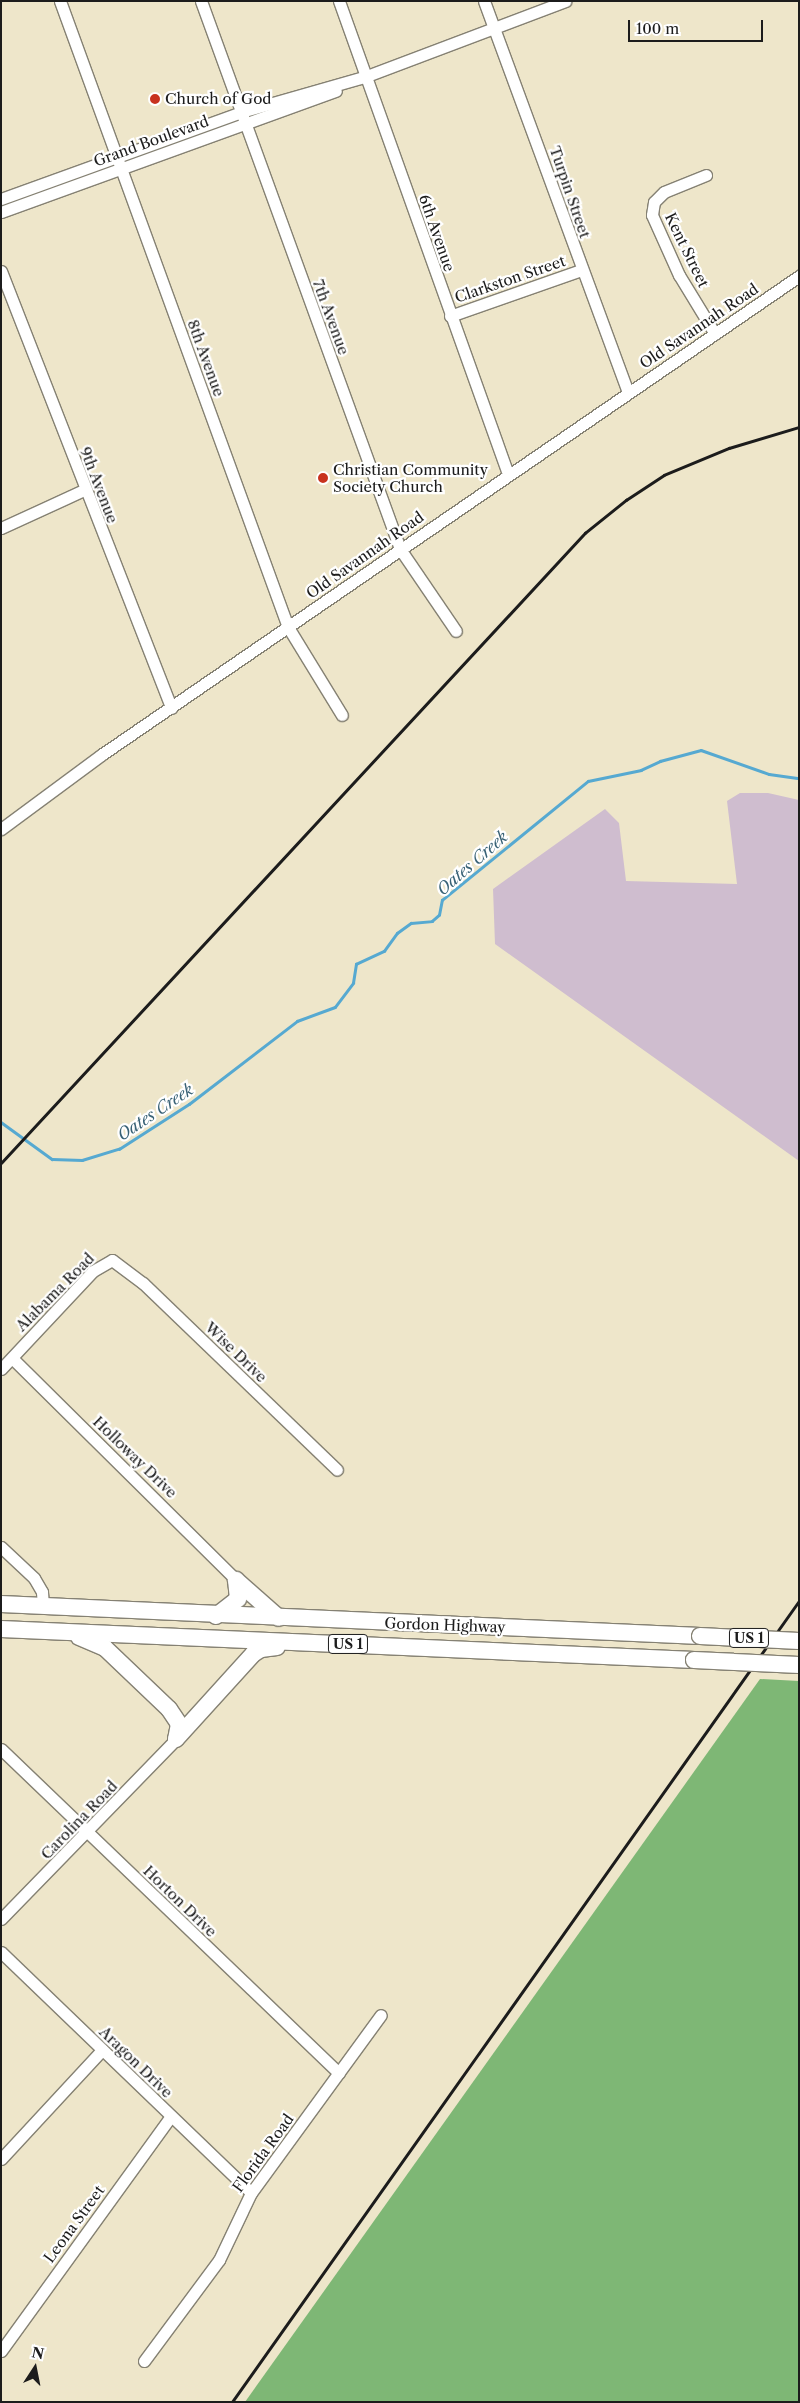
<!DOCTYPE html>
<style>
body{margin:0}
#map{position:relative;width:800px;height:2403px;overflow:hidden;background:#eee6ca;font-family:"Libre Caslon Text",serif}
div>[style]{position:absolute}
.industrial>*{inset:0;background:#cfbdcf}
.forest>*{inset:0;background:#7eb775}
.stream>*{height:2.5px;margin:-1.25px;padding:0 1.25px;transform-origin:1.25px;border-radius:1.25px;background:#56a9d1}
.roads{filter:drop-shadow(1px 0 #858173) drop-shadow(-1px 0 #858173) drop-shadow(0 1px #858173) drop-shadow(0 -1px #858173)}
.minor>*{height:11px;margin:-5.5px;padding:0 5.5px;transform-origin:5.5px;border-radius:5.5px;background:#fff}
.highway>*{height:16px;margin:-8px;padding:0 8px;transform-origin:8px;border-radius:8px;background:#fff}
.rail>*{height:2.5px;margin:-1.25px;padding:0 1.25px;transform-origin:1.25px;border-radius:1.25px;background:#1c1c1c}
.bridges{filter:drop-shadow(1px 0 #858173) drop-shadow(-1px 0 #858173) drop-shadow(0 1px #858173) drop-shadow(0 -1px #858173)}
.highway-bridge>*{height:16px;margin:-8px;padding:0 8px;transform-origin:8px;border-radius:8px;background:#fff}
.dots>*{width:14px;height:14px;translate:-50% -50%;box-sizing:border-box;border:2px solid #fff;border-radius:50%}
span{translate:-50% -50%;white-space:nowrap;text-align:center;line-height:1.15;-webkit-text-stroke:4.5px #fff;paint-order:stroke}
.shield-label span{padding:1px 4px;background:#fff;border:1px solid;border-radius:4px;-webkit-text-stroke-width:0}
.shield-label{font-size:14px;color:#1c1c1c;font-weight:700}
.poi-label{font-size:15px;color:#1c1c1c}
.left{translate:0 -50%;text-align:left}
.street-label{font-size:15px;color:#1c1c1c}
.water-label{font-size:16px;color:#396276;font-style:italic}
.frame{position:absolute;inset:0;border:2px solid #1c1c1c;pointer-events:none}
.north{position:absolute;left:10px;top:2343px;width:50px;height:50px;-webkit-text-stroke:4px #fff;paint-order:stroke;rotate:11deg;font-size:14px;font-weight:700;line-height:20px;text-align:center;color:#1c1c1c}
.north::after{content:'';display:block;margin:auto;width:18px;height:22px;background:#1c1c1c;clip-path:polygon(50% 0,100% 100%,50% 72%,0 100%)}
.scale{position:absolute;left:628px;top:20px;width:135px;height:22px;box-sizing:border-box;border:2px solid #1c1c1c;border-top:0;padding-left:6px;font-size:15px;line-height:18px;white-space:nowrap;color:#1c1c1c;-webkit-text-stroke:4px #fff;paint-order:stroke}
</style>
<div id="map">
<div class="industrial">
<div style="clip-path:polygon(740px 793px,768px 793px,799px 800px,799px 1161px,495px 944px,493px 889px,605px 809px,619px 823px,626px 881px,737px 884px,727px 801px)"></div>
</div>
<div class="forest">
<div style="clip-path:polygon(760px 1679px,799px 1681px,799px 2402px,245px 2402px)"></div>
</div>
<div class="stream">
<div style="left:1px;top:1122px;width:63px;rotate:36deg"></div>
<div style="left:52px;top:1159px;width:30px;rotate:2deg"></div>
<div style="left:82px;top:1160px;width:39px;rotate:-17deg"></div>
<div style="left:119px;top:1149px;width:83px;rotate:-32.7deg"></div>
<div style="left:189px;top:1104px;width:136px;rotate:-37.5deg"></div>
<div style="left:297px;top:1021px;width:40px;rotate:-20.2deg"></div>
<div style="left:335px;top:1007px;width:30px;rotate:-53deg"></div>
<div style="left:353px;top:983px;width:19px;rotate:-81deg"></div>
<div style="left:356px;top:964px;width:31px;rotate:-25deg"></div>
<div style="left:384px;top:951px;width:22px;rotate:-54deg"></div>
<div style="left:397px;top:933px;width:17px;rotate:-36deg"></div>
<div style="left:411px;top:923px;width:21px;rotate:-5deg"></div>
<div style="left:432px;top:921px;width:9px;rotate:-41deg"></div>
<div style="left:439px;top:915px;width:15px;rotate:-79deg"></div>
<div style="left:442px;top:900px;width:188px;rotate:-39.2deg"></div>
<div style="left:588px;top:781px;width:54px;rotate:-11.7deg"></div>
<div style="left:641px;top:770px;width:21px;rotate:-25deg"></div>
<div style="left:660px;top:761px;width:42px;rotate:-15deg"></div>
<div style="left:701px;top:750px;width:72px;rotate:19.4deg"></div>
<div style="left:769px;top:774px;width:30px;rotate:8deg"></div>
</div>
<div class="roads">
<div class="minor">
<div style="left:60px;top:1px;width:666px;rotate:69.99deg"></div>
<div style="left:288px;top:627px;width:103px;rotate:58.5deg"></div>
<div style="left:201px;top:1px;width:583px;rotate:70.04deg"></div>
<div style="left:400px;top:549px;width:99px;rotate:55.7deg"></div>
<div style="left:339px;top:1px;width:502px;rotate:70.34deg"></div>
<div style="left:484px;top:1px;width:417px;rotate:69.8deg"></div>
<div style="left:706px;top:175px;width:45px;rotate:158deg"></div>
<div style="left:664px;top:192px;width:14px;rotate:135deg"></div>
<div style="left:654px;top:202px;width:13px;rotate:99deg"></div>
<div style="left:652px;top:215px;width:66px;rotate:65.8deg"></div>
<div style="left:679px;top:275px;width:69px;rotate:58.6deg"></div>
<div style="left:1px;top:199px;width:255px;rotate:-19.9deg"></div>
<div style="left:241px;top:112px;width:131px;rotate:-15.9deg"></div>
<div style="left:367px;top:76px;width:212px;rotate:-20.7deg"></div>
<div style="left:1px;top:212px;width:356px;rotate:-19.9deg"></div>
<div style="left:1px;top:271px;width:469px;rotate:68.7deg"></div>
<div style="left:450px;top:316px;width:139px;rotate:-19.3deg"></div>
<div style="left:1px;top:528px;width:91px;rotate:-24.6deg"></div>
<div style="left:1px;top:829px;width:124px;rotate:-36.5deg"></div>
<div style="left:101px;top:755px;width:847px;rotate:-34.46deg"></div>
<div style="left:12px;top:1358px;width:315px;rotate:44.7deg"></div>
<div style="left:1px;top:1369px;width:134px;rotate:-46.8deg"></div>
<div style="left:93px;top:1271px;width:22px;rotate:-30deg"></div>
<div style="left:112px;top:1260px;width:39px;rotate:37deg"></div>
<div style="left:143px;top:1283px;width:269px;rotate:43.9deg"></div>
<div style="left:1px;top:1547px;width:45px;rotate:43.2deg"></div>
<div style="left:34px;top:1578px;width:16px;rotate:60deg"></div>
<div style="left:42px;top:1592px;width:13px;rotate:86deg"></div>
<div style="left:1px;top:1749px;width:468px;rotate:43.8deg"></div>
<div style="left:1px;top:1919px;width:251px;rotate:-45.8deg"></div>
<div style="left:1px;top:1952px;width:347px;rotate:43.9deg"></div>
<div style="left:1px;top:2159px;width:149px;rotate:-47.2deg"></div>
<div style="left:1px;top:2351px;width:290px;rotate:-54.1deg"></div>
<div style="left:144px;top:2361px;width:126px;rotate:-53.4deg"></div>
<div style="left:219px;top:2260px;width:74px;rotate:-64.5deg"></div>
<div style="left:251px;top:2193px;width:220px;rotate:-53.9deg"></div>
</div>
<div class="highway">
<div style="left:236px;top:1580px;width:57px;rotate:41.5deg"></div>
<div style="left:1px;top:1604px;width:700px;rotate:2.62deg"></div>
<div style="left:216px;top:1616px;width:28px;rotate:-38deg"></div>
<div style="left:238px;top:1599px;width:19px;rotate:-96deg"></div>
<div style="left:1px;top:1629px;width:694px;rotate:2.56deg"></div>
<div style="left:79px;top:1637px;width:28px;rotate:23deg"></div>
<div style="left:105px;top:1648px;width:88px;rotate:43.6deg"></div>
<div style="left:169px;top:1709px;width:18px;rotate:56deg"></div>
<div style="left:179px;top:1724px;width:15px;rotate:101deg"></div>
<div style="left:176px;top:1739px;width:115px;rotate:-47.8deg"></div>
<div style="left:253px;top:1654px;width:9px;rotate:-32deg"></div>
<div style="left:261px;top:1649px;width:16px;rotate:-7deg"></div>
</div>
</div>
<div class="rail">
<div style="left:1px;top:1163px;width:859px;rotate:-47.17deg"></div>
<div style="left:585px;top:533px;width:53px;rotate:-38.8deg"></div>
<div style="left:626px;top:500px;width:45px;rotate:-33.3deg"></div>
<div style="left:664px;top:475px;width:70px;rotate:-22.6deg"></div>
<div style="left:729px;top:448px;width:73px;rotate:-16.7deg"></div>
<div style="left:232px;top:2402px;width:981px;rotate:-54.71deg"></div>
</div>
<div class="bridges">
<div class="highway-bridge">
<div style="left:700px;top:1636px;width:99px;rotate:2.9deg"></div>
<div style="left:694px;top:1660px;width:105px;rotate:2.7deg"></div>
</div>
</div>
<div class="dots">
<div style="left:155px;top:99px;background:#c8321e"></div>
<div style="left:323px;top:478px;background:#c8321e"></div>
</div>
<div class="shield-label">
<span style="left:749px;top:1638px">US 1</span>
<span style="left:348px;top:1644px">US 1</span>
</div>
<div class="poi-label">
<span class="left" style="left:165px;top:99px">Church of God</span>
<span class="left" style="left:333px;top:478px">Christian Community<br>Society Church</span>
</div>
<div class="street-label">
<span style="left:151px;top:141px;rotate:-20deg">Grand Boulevard</span>
<span style="left:570px;top:192px;rotate:71deg">Turpin Street</span>
<span style="left:437px;top:233px;rotate:71deg">6th Avenue</span>
<span style="left:687px;top:250px;rotate:64deg">Kent Street</span>
<span style="left:510px;top:279px;rotate:-19deg">Clarkston Street</span>
<span style="left:331px;top:317px;rotate:70deg">7th Avenue</span>
<span style="left:699px;top:326px;rotate:-34deg">Old Savannah Road</span>
<span style="left:206px;top:358px;rotate:70deg">8th Avenue</span>
<span style="left:99px;top:485px;rotate:69deg">9th Avenue</span>
<span style="left:365px;top:555px;rotate:-35deg">Old Savannah Road</span>
<span style="left:55px;top:1292px;rotate:-45deg">Alabama Road</span>
<span style="left:236px;top:1352px;rotate:44deg">Wise Drive</span>
<span style="left:135px;top:1457px;rotate:44deg">Holloway Drive</span>
<span style="left:445px;top:1625px;rotate:2deg">Gordon Highway</span>
<span style="left:79px;top:1820px;rotate:-46deg">Carolina Road</span>
<span style="left:180px;top:1901px;rotate:44deg">Horton Drive</span>
<span style="left:136px;top:2062px;rotate:44deg">Aragon Drive</span>
<span style="left:263px;top:2153px;rotate:-54deg">Florida Road</span>
<span style="left:74px;top:2224px;rotate:-54deg">Leona Street</span>
</div>
<div class="water-label">
<span style="left:472px;top:863px;rotate:-41deg">Oates Creek</span>
<span style="left:155px;top:1112px;rotate:-34deg">Oates Creek</span>
</div>
<div class="frame"></div>
<div class="north">N</div>
<div class="scale">100 m</div>
</div>
